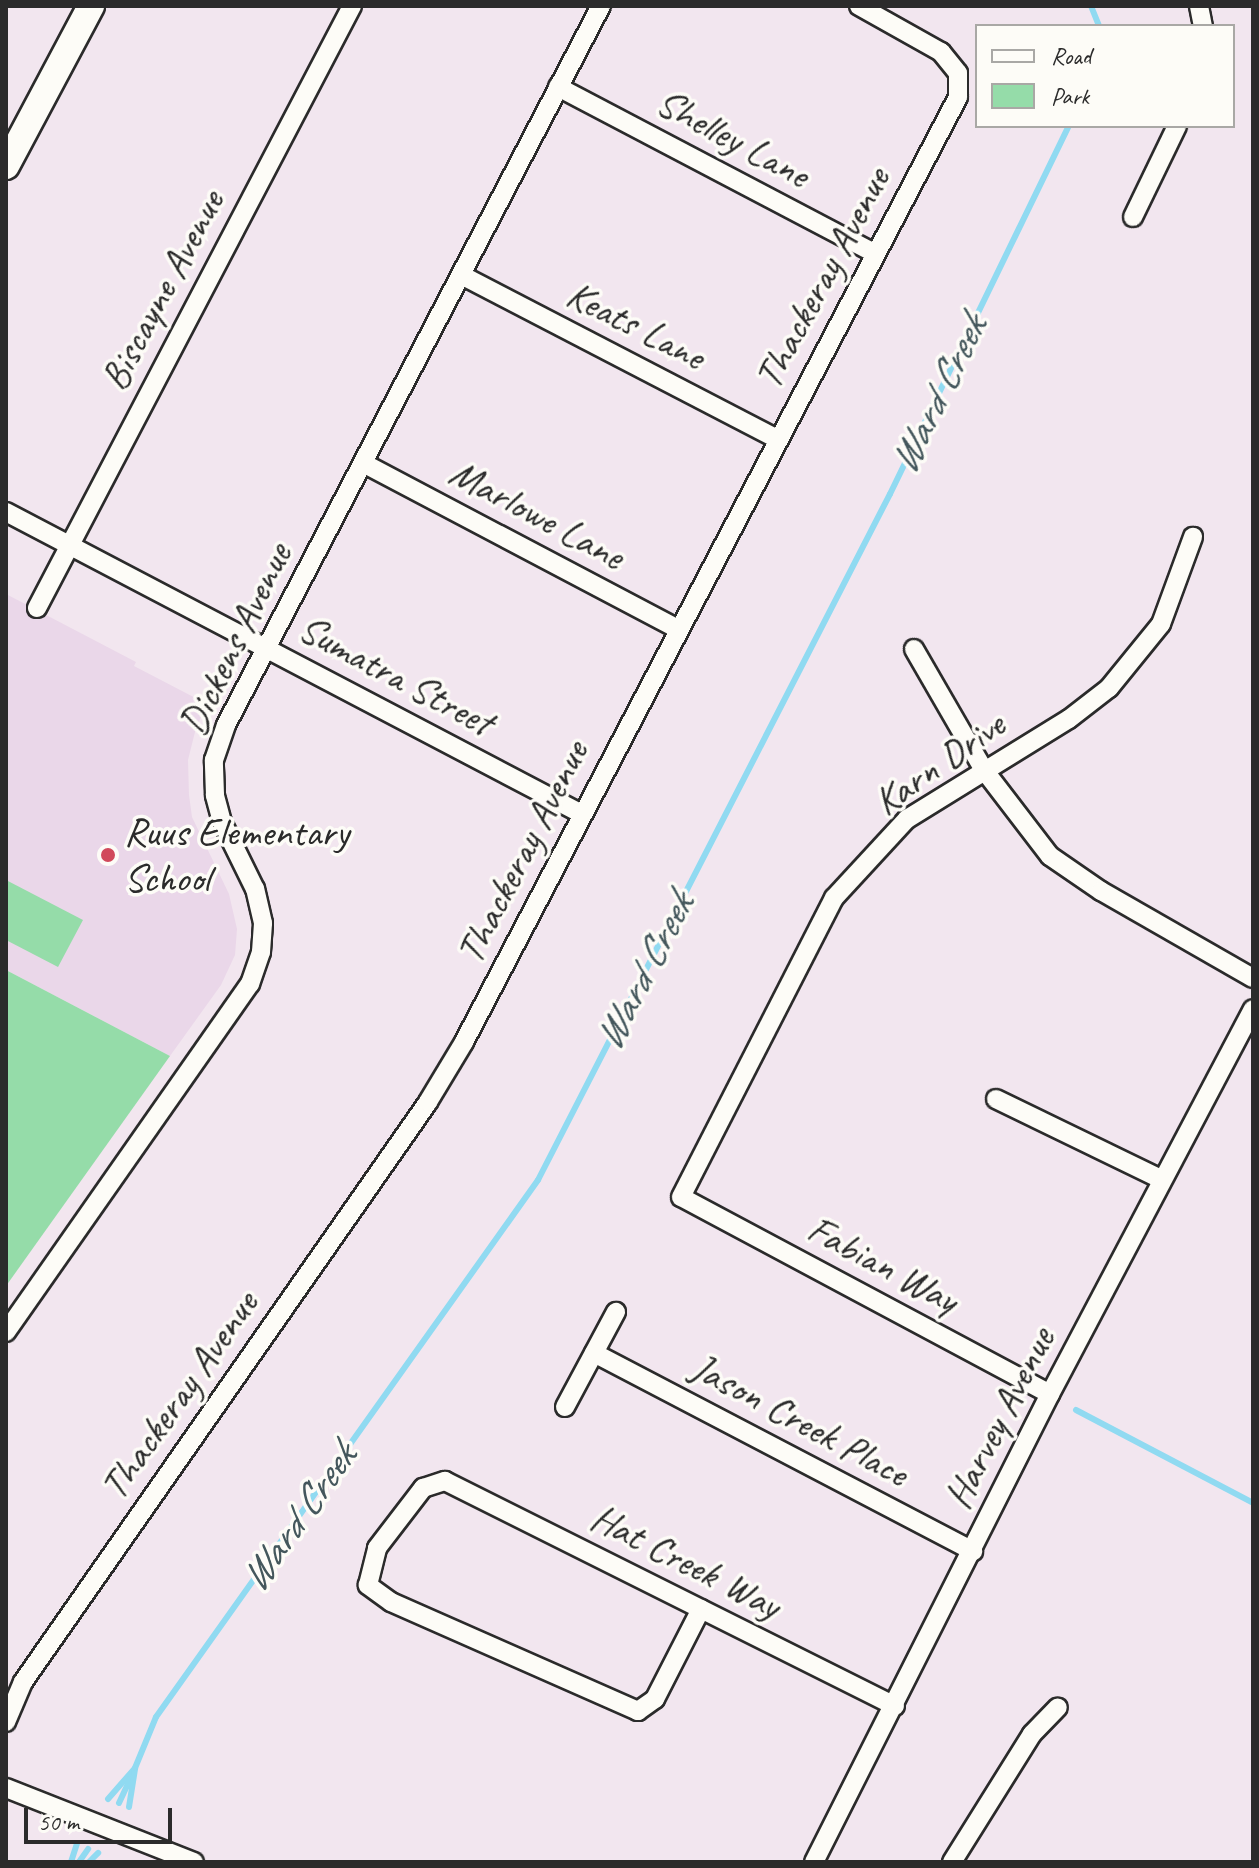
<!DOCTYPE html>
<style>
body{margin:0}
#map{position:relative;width:1259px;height:1868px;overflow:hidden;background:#f2e6ef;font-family:Caveat,sans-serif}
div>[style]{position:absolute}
.built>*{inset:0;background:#ead7e9}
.green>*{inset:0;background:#95dca9}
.stream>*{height:6px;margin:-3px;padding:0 3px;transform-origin:3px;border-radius:3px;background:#90daf1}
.roads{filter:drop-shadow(2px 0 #2b2b2b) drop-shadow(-2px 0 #2b2b2b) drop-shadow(0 2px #2b2b2b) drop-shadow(0 -2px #2b2b2b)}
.street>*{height:18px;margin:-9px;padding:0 9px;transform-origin:9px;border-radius:9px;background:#fdfcf7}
.secondary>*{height:26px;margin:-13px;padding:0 13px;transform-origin:13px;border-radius:13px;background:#fdfcf7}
.dots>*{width:22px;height:22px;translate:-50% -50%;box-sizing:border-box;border:4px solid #fdfcf7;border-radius:50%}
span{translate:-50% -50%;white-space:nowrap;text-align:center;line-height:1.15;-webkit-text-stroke:7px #fdfcf7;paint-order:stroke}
.street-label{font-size:40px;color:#2b2b2b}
.poi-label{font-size:40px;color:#2b2b2b}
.left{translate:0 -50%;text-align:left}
.water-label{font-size:42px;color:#44575c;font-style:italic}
.frame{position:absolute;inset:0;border:8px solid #2b2b2b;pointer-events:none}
.legend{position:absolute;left:975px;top:24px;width:260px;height:104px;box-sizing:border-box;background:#fdfcf7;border:2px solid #a9a8a5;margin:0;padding:10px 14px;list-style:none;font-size:24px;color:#2b2b2b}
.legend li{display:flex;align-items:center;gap:16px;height:40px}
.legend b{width:40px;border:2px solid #a9a8a5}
.scale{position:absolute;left:24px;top:1808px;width:148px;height:36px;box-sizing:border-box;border:4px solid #2b2b2b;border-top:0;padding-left:10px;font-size:24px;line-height:28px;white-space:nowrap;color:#2b2b2b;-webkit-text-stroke:6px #fdfcf7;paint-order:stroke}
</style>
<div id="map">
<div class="built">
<div style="clip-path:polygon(6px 594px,136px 662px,134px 666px,207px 704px,196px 728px,188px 760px,189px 795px,192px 817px,229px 894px,237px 929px,235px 955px,221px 985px,170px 1056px,6px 970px)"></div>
</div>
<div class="green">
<div style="clip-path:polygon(6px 880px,83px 920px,58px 967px,6px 940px)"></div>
<div style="clip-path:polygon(6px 970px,170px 1056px,6px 1286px)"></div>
</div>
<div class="stream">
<div style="left:1091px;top:6px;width:22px;rotate:68deg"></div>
<div style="left:1076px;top:1410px;width:200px;rotate:27.7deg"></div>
<div style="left:108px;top:1799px;width:41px;rotate:-48.9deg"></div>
<div style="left:119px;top:1803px;width:31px;rotate:-65deg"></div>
<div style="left:129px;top:1807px;width:39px;rotate:-81deg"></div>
<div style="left:135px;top:1768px;width:55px;rotate:-67.6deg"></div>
<div style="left:156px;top:1717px;width:659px;rotate:-54.57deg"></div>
<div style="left:538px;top:1180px;width:771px;rotate:-62.84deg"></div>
<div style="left:890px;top:494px;width:409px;rotate:-64.1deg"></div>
<div style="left:71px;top:1862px;width:19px;rotate:-72deg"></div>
<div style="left:79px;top:1862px;width:16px;rotate:-55deg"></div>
<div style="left:89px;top:1862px;width:13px;rotate:-45deg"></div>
</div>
<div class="roads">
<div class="street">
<div style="left:1199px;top:6px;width:20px;rotate:79deg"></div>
<div style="left:558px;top:87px;width:357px;rotate:27.7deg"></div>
<div style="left:1133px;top:217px;width:101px;rotate:-64.2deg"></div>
<div style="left:461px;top:275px;width:357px;rotate:27.4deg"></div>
<div style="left:363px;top:463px;width:356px;rotate:27.8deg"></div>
<div style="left:6px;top:512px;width:650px;rotate:27.67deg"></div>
<div style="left:37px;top:608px;width:679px;rotate:-62.38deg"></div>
<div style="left:914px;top:649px;width:140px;rotate:60deg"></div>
<div style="left:984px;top:770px;width:108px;rotate:52.5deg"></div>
<div style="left:1050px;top:856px;width:62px;rotate:34.5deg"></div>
<div style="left:1101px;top:891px;width:175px;rotate:29.8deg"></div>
<div style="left:996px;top:1099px;width:183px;rotate:25.9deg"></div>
<div style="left:6px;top:1332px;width:425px;rotate:-55deg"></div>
<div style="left:250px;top:984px;width:34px;rotate:-71deg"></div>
<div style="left:261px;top:952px;width:29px;rotate:-86deg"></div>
<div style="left:263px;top:923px;width:35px;rotate:-103deg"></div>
<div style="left:255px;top:889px;width:75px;rotate:-116.2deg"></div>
<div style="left:222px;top:822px;width:28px;rotate:-105deg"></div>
<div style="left:215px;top:795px;width:35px;rotate:-92deg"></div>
<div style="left:214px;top:760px;width:37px;rotate:-71deg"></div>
<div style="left:226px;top:725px;width:811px;rotate:-62.46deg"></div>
<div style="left:594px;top:1353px;width:428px;rotate:27.6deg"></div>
<div style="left:1050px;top:1394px;width:418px;rotate:-151.9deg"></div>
<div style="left:681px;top:1197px;width:336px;rotate:-62.9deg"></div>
<div style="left:834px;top:898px;width:108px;rotate:-47.3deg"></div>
<div style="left:907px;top:819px;width:190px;rotate:-31.7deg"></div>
<div style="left:1069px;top:719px;width:51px;rotate:-37.8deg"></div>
<div style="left:1109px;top:688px;width:82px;rotate:-50.9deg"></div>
<div style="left:1161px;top:624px;width:93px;rotate:-69.8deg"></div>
<div style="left:565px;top:1407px;width:108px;rotate:-61.8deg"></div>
<div style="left:701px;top:1609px;width:101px;rotate:117.1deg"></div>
<div style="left:655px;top:1699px;width:21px;rotate:145deg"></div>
<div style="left:638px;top:1711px;width:270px;rotate:-156.2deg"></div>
<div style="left:391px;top:1602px;width:29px;rotate:-144deg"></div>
<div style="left:368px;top:1585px;width:38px;rotate:-76deg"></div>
<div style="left:377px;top:1548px;width:76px;rotate:-52.5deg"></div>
<div style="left:423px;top:1488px;width:23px;rotate:-18deg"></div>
<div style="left:445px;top:1481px;width:503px;rotate:26.57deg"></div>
<div style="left:6px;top:1722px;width:43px;rotate:-67deg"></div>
<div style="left:23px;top:1682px;width:707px;rotate:-55.07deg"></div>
<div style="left:428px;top:1102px;width:70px;rotate:-59deg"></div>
<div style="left:464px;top:1042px;width:1066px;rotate:-62.4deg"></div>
<div style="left:958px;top:97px;width:24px;rotate:-90deg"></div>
<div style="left:958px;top:73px;width:27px;rotate:-129deg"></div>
<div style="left:941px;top:52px;width:94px;rotate:-150.7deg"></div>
<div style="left:6px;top:1788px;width:202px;rotate:21.5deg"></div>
<div style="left:814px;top:1862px;width:524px;rotate:-63.24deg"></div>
<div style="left:1050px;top:1394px;width:435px;rotate:-62.2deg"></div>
<div style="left:952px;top:1862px;width:151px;rotate:-58deg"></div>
<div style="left:1032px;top:1734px;width:37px;rotate:-46deg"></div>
</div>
<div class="secondary">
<div style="left:6px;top:166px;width:181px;rotate:-62deg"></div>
</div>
</div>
<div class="dots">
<div style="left:108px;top:855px;background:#d1495b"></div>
</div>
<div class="street-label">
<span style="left:733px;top:138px;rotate:28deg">Shelley Lane</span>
<span style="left:822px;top:278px;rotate:-62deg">Thackeray Avenue</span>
<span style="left:162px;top:290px;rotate:-62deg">Biscayne Avenue</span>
<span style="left:636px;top:325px;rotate:27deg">Keats Lane</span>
<span style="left:537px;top:514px;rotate:28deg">Marlowe Lane</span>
<span style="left:235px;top:639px;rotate:-64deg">Dickens Avenue</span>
<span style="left:396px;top:675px;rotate:28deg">Sumatra Street</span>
<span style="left:939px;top:763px;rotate:-35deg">Karn Drive</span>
<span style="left:522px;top:852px;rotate:-63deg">Thackeray Avenue</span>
<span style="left:883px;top:1264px;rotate:28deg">Fabian Way</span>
<span style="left:179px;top:1395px;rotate:-55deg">Thackeray Avenue</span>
<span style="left:999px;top:1418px;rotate:-63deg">Harvey Avenue</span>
<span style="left:800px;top:1420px;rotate:28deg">Jason Creek Place</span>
<span style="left:686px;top:1561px;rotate:27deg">Hat Creek Way</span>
</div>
<div class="poi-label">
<span class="left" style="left:124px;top:855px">Ruus Elementary<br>School</span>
</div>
<div class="water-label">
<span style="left:938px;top:395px;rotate:-64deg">Ward Creek</span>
<span style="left:644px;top:972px;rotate:-63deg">Ward Creek</span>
<span style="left:298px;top:1518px;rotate:-55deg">Ward Creek</span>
</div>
<div class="frame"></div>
<ul class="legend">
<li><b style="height:10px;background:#fdfcf7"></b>Road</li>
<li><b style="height:22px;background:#95dca9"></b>Park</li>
</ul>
<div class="scale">50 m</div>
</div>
